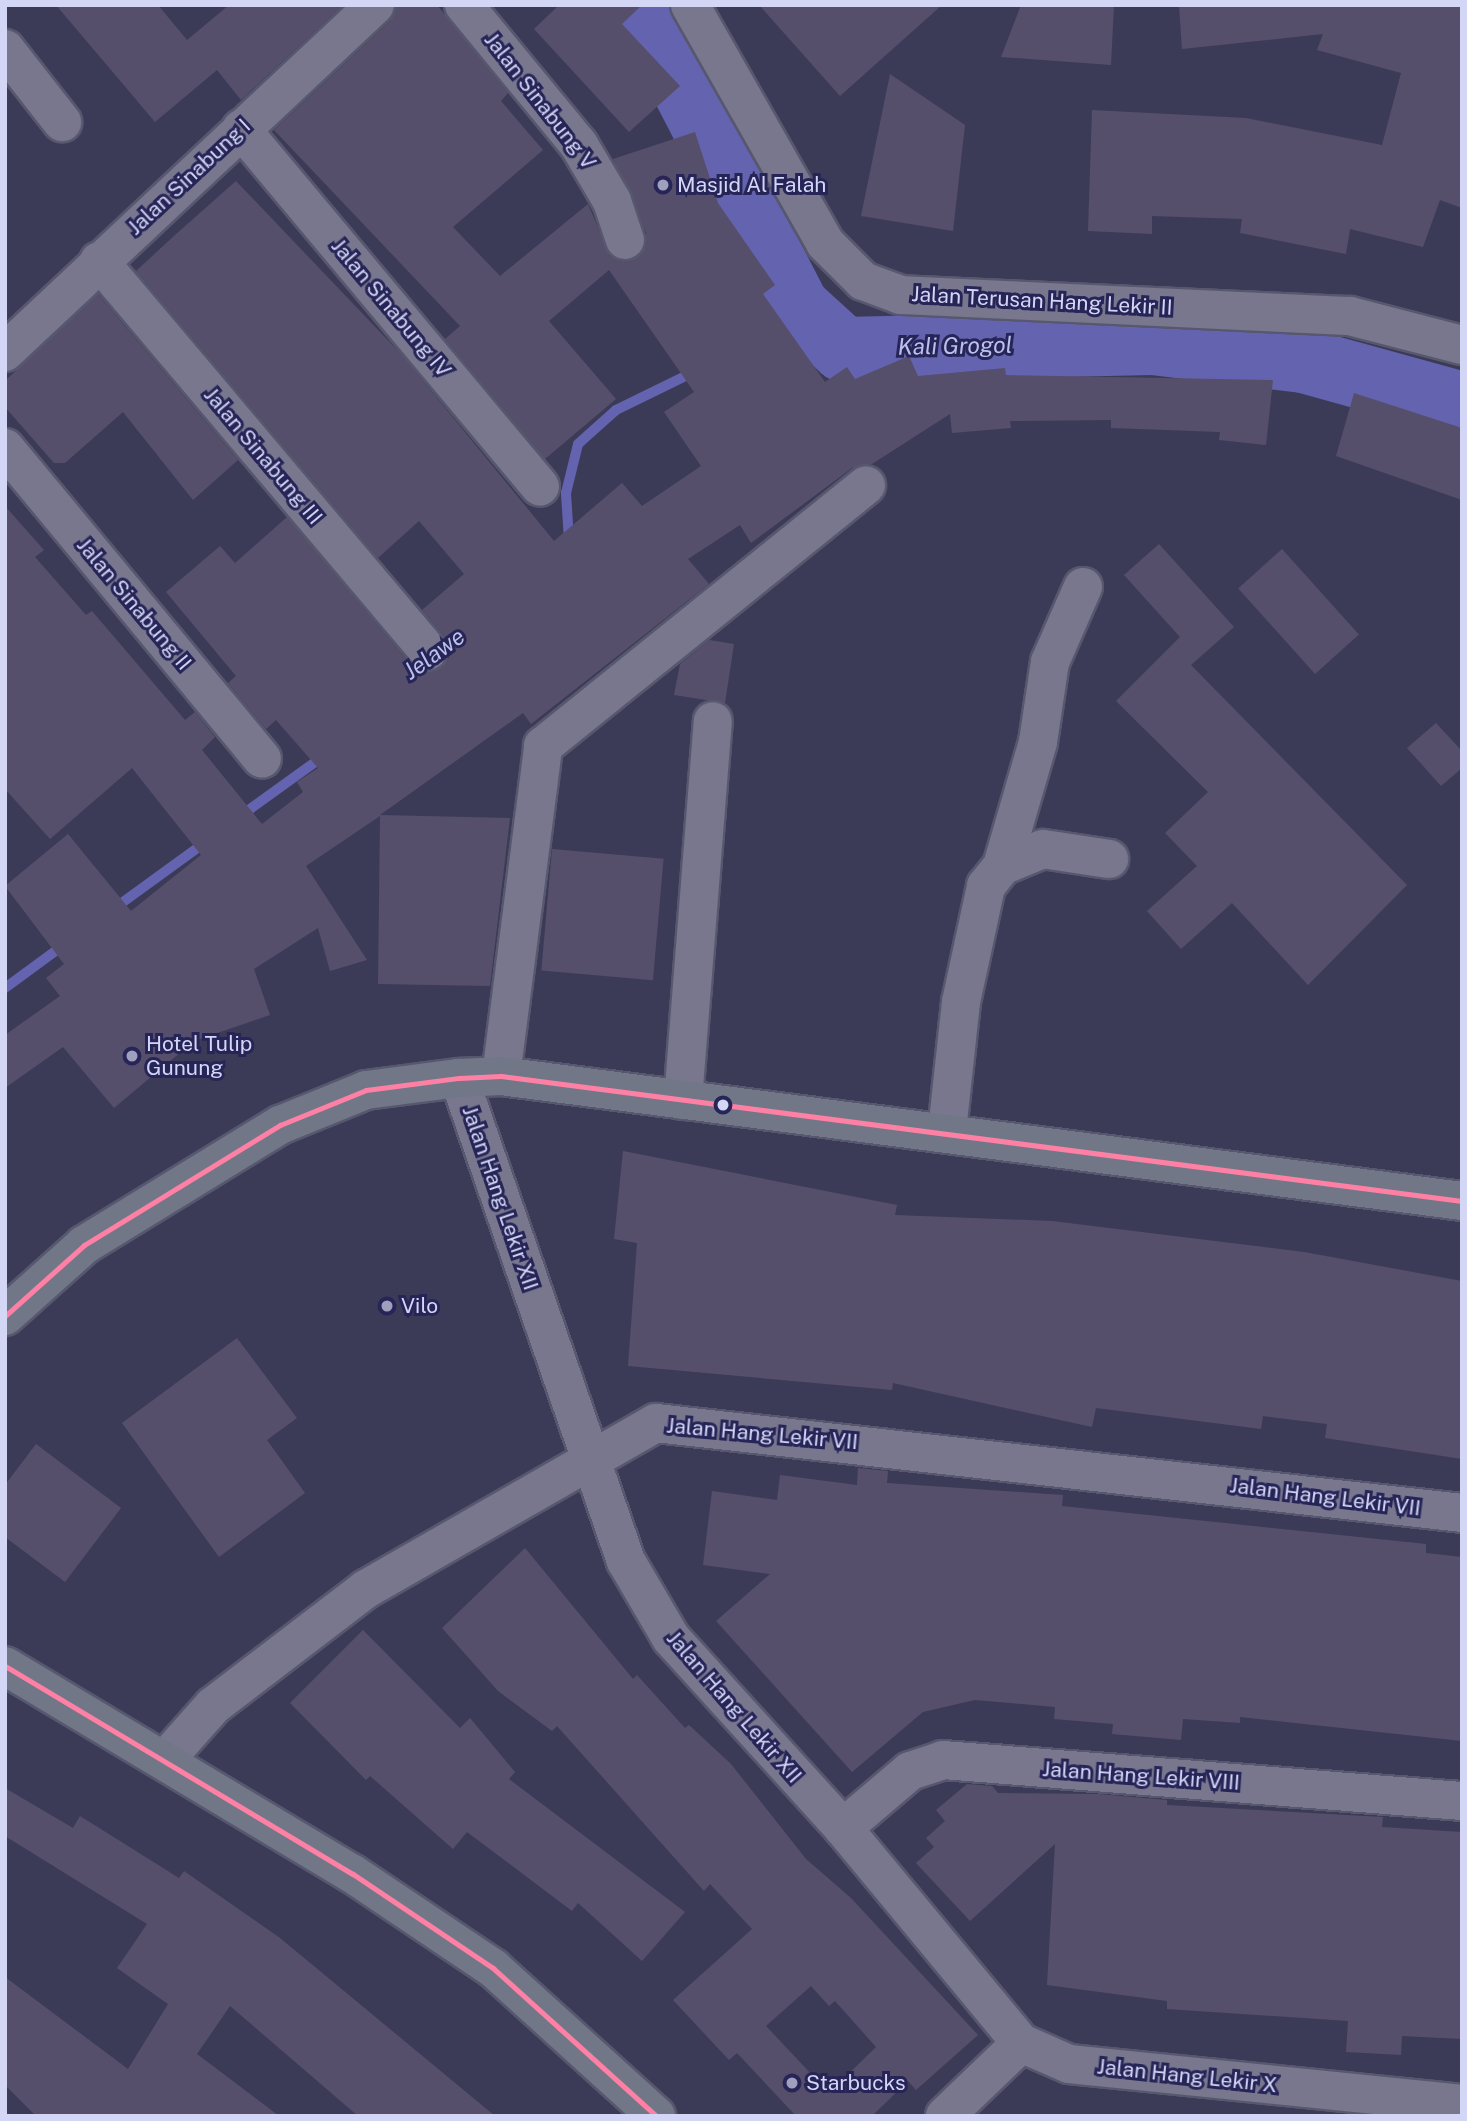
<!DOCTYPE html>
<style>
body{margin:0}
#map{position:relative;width:1467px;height:2121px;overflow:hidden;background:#3c3b57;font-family:"Public Sans",sans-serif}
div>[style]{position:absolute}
.stream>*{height:10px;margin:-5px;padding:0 5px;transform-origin:5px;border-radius:5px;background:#6463b0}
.river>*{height:65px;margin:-32.5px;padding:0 32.5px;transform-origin:32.5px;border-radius:32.5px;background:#6463b0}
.building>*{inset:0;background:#564f6b;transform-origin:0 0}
.roads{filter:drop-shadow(2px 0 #57576f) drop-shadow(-2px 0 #57576f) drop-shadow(0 2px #57576f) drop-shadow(0 -2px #57576f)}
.minor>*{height:38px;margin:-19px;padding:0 19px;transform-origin:19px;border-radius:19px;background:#78778e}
.major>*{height:38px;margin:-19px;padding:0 19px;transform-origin:19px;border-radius:19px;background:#727788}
.bus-1>*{height:5px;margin:-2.5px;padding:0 2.5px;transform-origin:2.5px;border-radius:2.5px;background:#ff80a5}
.dots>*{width:19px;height:19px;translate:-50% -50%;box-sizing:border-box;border:4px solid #272557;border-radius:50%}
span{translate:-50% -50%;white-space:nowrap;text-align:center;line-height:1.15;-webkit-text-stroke:6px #272557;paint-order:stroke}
.street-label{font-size:21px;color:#d3d6f5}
.poi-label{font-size:21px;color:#d3d6f5}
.left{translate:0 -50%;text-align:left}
.water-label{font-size:23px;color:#bcc0ec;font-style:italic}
.frame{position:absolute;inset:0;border:7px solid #d3d6f5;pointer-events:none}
</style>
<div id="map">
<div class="stream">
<div style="left:770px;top:325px;width:32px;rotate:-34deg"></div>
<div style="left:569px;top:540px;width:47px;rotate:-93.7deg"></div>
<div style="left:566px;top:493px;width:50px;rotate:-76.2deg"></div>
<div style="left:578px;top:444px;width:51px;rotate:-41.8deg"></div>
<div style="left:616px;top:410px;width:87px;rotate:-26deg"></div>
<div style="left:239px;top:817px;width:106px;rotate:-35.8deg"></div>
<div style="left:112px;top:910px;width:117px;rotate:-36deg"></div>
<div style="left:5px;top:988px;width:74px;rotate:-36.3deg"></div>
</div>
<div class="river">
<div style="left:641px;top:5px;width:340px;rotate:62.7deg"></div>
<div style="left:797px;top:307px;width:62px;rotate:42.4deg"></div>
<div style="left:843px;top:349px;width:309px;rotate:-1.3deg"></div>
<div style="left:1152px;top:342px;width:152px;rotate:6.8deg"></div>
<div style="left:1303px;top:360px;width:165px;rotate:15.5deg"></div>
</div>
<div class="building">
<div style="clip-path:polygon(56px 5px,158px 5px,187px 40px,229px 5px,343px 5px,241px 100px,217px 70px,155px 122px)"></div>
<div style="clip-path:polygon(396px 5px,437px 5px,508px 93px,501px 101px,543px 150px,453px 227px,500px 276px,588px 204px,610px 256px,621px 261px,641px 255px,646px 233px,613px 159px,695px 132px,718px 203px,775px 285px,763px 294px,825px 382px,847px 367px,855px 379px,909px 356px,918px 376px,1005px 368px,1006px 375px,1273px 380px,1266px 445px,1219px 440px,1220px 432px,1111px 428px,1111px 420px,1010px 421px,1011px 428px,952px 433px,950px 414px,872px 464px,852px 468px,751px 543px,740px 525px,688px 559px,709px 584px,531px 724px,523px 713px,380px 815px,510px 818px,490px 986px,378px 984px,380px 816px,306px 866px,367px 960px,330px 971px,318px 928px,254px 969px,270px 1015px,194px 1041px,114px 1108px,63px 1047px,5px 1088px,5px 1035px,60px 996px,46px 978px,64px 964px,5px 886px,68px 834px,131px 911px,201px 855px,132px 768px,50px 839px,5px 789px,5px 506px,44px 550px,35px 557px,86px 615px,92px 611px,185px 720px,195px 712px,215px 737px,202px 750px,262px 824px,303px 792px,297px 782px,318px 768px,276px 720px,266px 729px,228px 683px,236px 676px,166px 592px,220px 546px,235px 563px,287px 517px,412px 666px,433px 672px,449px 658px,445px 637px,422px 610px,464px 574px,419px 521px,378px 558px,136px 271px,175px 235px,236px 181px,402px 355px,554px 541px,622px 483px,642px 506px,701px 466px,664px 412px,694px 392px,609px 270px,549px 321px,616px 399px,545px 459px,445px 339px,460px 326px,274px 130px,390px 21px)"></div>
<div style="clip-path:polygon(559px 5px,642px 5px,622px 24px,680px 86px,629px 132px,534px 29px)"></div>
<div style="clip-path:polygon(759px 5px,942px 5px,840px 96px)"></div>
<div style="clip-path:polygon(1021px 5px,1114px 5px,1111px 65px,1001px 57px)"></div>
<div style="clip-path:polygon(1179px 5px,1462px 5px,1462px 208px,1440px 200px,1423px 247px,1350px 229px,1346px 254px,1240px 233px,1242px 219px,1152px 216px,1152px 234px,1088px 231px,1092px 110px,1246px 118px,1382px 145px,1401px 73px,1317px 50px,1323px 34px,1182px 49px)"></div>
<div style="clip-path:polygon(890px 74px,965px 125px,953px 231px,861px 216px)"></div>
<div style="clip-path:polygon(98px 294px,238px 460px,193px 500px,123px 412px,65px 463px,54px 463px,5px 407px,5px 381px)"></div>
<div style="clip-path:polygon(1354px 393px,1462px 428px,1462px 500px,1336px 456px)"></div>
<div style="clip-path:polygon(1159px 544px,1234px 627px,1191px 665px,1407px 885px,1308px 985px,1232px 903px,1181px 949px,1147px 911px,1197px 866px,1165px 833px,1208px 792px,1116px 701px,1180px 637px,1124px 575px)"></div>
<div style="left:1282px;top:549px;width:115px;height:59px;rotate:48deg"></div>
<div style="clip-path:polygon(709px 640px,734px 644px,725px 703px,674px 695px,680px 664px)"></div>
<div style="clip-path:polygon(1436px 723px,1462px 751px,1462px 768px,1441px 786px,1407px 748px)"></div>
<div style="left:552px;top:849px;width:112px;height:122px;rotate:5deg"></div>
<div style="clip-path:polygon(623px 1151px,897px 1205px,895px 1215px,1052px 1221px,1304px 1252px,1462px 1281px,1462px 1459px,1325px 1438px,1327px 1424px,1263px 1416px,1261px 1429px,1096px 1408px,1092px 1427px,893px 1383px,892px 1390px,628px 1366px,637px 1243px,614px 1239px)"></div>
<div style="clip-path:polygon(237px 1338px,297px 1418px,267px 1440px,305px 1493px,219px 1557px,122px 1423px)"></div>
<div style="clip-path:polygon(36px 1444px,121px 1508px,65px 1582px,5px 1537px,5px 1485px)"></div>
<div style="clip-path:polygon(858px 1468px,888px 1471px,887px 1483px,1063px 1495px,1062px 1506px,1426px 1544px,1426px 1553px,1462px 1557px,1462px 1741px,1240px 1717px,1240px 1723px,1183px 1719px,1181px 1740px,1112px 1734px,1113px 1724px,1054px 1719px,1055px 1707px,975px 1700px,923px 1712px,852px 1772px,716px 1621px,770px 1574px,703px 1565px,712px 1491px,777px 1500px,780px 1475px,857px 1485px)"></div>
<div style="clip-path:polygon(evenodd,525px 1548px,633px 1679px,637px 1675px,685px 1728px,689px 1725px,731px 1764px,806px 1859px,851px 1898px,978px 2035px,916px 2090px,908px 2081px,872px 2116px,796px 2116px,737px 2053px,729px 2060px,673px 2000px,752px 1929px,710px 1884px,704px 1891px,557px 1726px,552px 1731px,498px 1691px,442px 1628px,525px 1548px,811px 1986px,829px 2006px,835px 2001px,876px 2047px,829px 2093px,766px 2026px,811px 1986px)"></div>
<div style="clip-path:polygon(363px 1630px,460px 1728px,470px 1718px,515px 1772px,509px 1779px,685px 1912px,642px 1961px,578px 1903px,572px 1911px,467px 1832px,453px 1849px,370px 1776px,366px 1780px,290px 1703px)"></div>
<div style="clip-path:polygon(967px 1784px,992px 1786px,998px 1793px,1098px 1794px,1167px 1800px,1167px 1805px,1383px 1817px,1382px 1827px,1462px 1832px,1462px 2039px,1402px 2036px,1401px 2055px,1346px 2052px,1348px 2021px,1167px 2009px,1167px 2001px,1047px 1985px,1055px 1844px,970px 1921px,916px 1863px,934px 1847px,926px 1838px,945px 1821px,936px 1810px)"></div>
<div style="clip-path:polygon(5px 1788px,73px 1828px,80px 1816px,179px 1878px,184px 1871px,280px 1938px,495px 2116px,358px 2116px,230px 2006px,197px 2054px,279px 2116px,36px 2116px,5px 2085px,5px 1977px,128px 2069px,168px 2004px,117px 1968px,147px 1924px,5px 1836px)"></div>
</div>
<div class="roads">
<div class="minor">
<div style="left:464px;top:5px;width:181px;rotate:50.6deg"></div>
<div style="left:579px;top:145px;width:65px;rotate:59.5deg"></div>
<div style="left:612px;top:201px;width:41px;rotate:71.6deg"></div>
<div style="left:690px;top:5px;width:274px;rotate:60.4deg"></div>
<div style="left:825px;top:243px;width:54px;rotate:45deg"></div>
<div style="left:863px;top:281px;width:40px;rotate:20.2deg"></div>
<div style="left:901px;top:295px;width:449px;rotate:2.7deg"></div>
<div style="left:1350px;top:316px;width:116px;rotate:14.5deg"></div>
<div style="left:5px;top:49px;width:93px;rotate:52deg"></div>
<div style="left:241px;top:129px;width:466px;rotate:50.1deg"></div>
<div style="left:99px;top:261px;width:510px;rotate:49.85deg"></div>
<div style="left:5px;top:352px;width:507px;rotate:-43.16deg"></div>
<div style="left:5px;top:448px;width:403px;rotate:50.4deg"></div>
<div style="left:1002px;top:866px;width:129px;rotate:-73.8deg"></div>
<div style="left:1038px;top:742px;width:81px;rotate:-81.5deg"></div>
<div style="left:1050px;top:662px;width:82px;rotate:-66.3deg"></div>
<div style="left:501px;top:1076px;width:333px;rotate:-82.7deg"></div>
<div style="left:543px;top:746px;width:415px;rotate:-38.9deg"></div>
<div style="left:459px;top:1078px;width:511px;rotate:70.93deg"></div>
<div style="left:626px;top:1561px;width:89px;rotate:59.7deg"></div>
<div style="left:671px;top:1638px;width:256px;rotate:47.8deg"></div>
<div style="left:843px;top:1828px;width:279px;rotate:50.4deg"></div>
<div style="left:1021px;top:2043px;width:52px;rotate:23.6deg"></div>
<div style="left:1069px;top:2064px;width:395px;rotate:5.8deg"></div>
<div style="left:683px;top:1100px;width:380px;rotate:-85.5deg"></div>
<div style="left:947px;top:1131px;width:130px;rotate:-83.8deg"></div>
<div style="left:961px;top:1002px;width:119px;rotate:-77.8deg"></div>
<div style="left:986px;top:886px;width:26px;rotate:-51deg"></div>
<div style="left:1002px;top:866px;width:44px;rotate:-22.5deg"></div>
<div style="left:1043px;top:849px;width:67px;rotate:8.6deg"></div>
<div style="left:166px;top:1759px;width:71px;rotate:-48.4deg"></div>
<div style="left:213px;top:1706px;width:193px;rotate:-37.4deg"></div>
<div style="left:366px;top:1589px;width:334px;rotate:-29.8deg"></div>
<div style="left:656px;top:1423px;width:811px;rotate:6.37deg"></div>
<div style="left:843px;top:1828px;width:88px;rotate:-40.4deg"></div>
<div style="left:910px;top:1771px;width:35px;rotate:-18deg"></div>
<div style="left:943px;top:1760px;width:521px;rotate:4.52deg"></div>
<div style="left:945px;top:2116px;width:105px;rotate:-43.8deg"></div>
</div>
<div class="major">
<div style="left:5px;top:1316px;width:106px;rotate:-41.9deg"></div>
<div style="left:84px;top:1245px;width:230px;rotate:-31.5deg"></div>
<div style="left:280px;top:1125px;width:93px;rotate:-22.1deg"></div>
<div style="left:366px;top:1090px;width:94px;rotate:-7.4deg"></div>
<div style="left:459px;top:1078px;width:42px;rotate:-2.7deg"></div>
<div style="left:501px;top:1076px;width:969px;rotate:7.41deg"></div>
<div style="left:5px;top:1666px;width:405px;rotate:30.9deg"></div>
<div style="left:353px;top:1874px;width:169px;rotate:33.9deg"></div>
<div style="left:493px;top:1968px;width:220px;rotate:42.2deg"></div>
</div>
</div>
<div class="bus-1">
<div style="left:5px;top:1316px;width:106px;rotate:-41.9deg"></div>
<div style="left:84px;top:1245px;width:230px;rotate:-31.5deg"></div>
<div style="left:280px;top:1125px;width:93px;rotate:-22.1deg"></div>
<div style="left:366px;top:1090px;width:94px;rotate:-7.4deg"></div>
<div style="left:459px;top:1078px;width:42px;rotate:-2.7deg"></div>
<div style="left:501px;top:1076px;width:969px;rotate:7.41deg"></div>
<div style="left:5px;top:1666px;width:405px;rotate:30.9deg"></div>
<div style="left:353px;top:1874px;width:169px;rotate:33.9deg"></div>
<div style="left:493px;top:1968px;width:220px;rotate:42.2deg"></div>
</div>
<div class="dots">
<div style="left:663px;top:185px;background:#9ea0be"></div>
<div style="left:132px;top:1056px;background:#9ea0be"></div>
<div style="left:723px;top:1105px;background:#d3d6f5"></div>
<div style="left:387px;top:1306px;background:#9ea0be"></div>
<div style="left:792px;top:2083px;background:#9ea0be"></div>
</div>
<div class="street-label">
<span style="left:540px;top:101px;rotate:52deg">Jalan Sinabung V</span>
<span style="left:189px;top:177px;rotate:-43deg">Jalan Sinabung I</span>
<span style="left:1042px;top:301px;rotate:3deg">Jalan Terusan Hang Lekir II</span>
<span style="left:391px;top:308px;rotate:50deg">Jalan Sinabung IV</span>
<span style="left:263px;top:456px;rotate:50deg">Jalan Sinabung III</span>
<span style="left:134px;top:604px;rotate:50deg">Jalan Sinabung II</span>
<span style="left:500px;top:1198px;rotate:71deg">Jalan Hang Lekir XII</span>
<span style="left:762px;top:1434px;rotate:5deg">Jalan Hang Lekir VII</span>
<span style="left:1325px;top:1497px;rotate:7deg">Jalan Hang Lekir VII</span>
<span style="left:734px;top:1707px;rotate:49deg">Jalan Hang Lekir XII</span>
<span style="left:1141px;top:1776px;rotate:4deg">Jalan Hang Lekir VIII</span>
<span style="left:1187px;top:2076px;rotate:6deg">Jalan Hang Lekir X</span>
</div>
<div class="poi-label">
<span class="left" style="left:677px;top:185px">Masjid Al Falah</span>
<span class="left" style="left:146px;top:1056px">Hotel Tulip<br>Gunung</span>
<span class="left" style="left:401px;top:1306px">Vilo</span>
<span class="left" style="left:806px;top:2083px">Starbucks</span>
</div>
<div class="water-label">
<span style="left:955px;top:346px;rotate:-1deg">Kali Grogol</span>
<span style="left:434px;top:654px;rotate:-36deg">Jelawe</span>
</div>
<div class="frame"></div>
</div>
